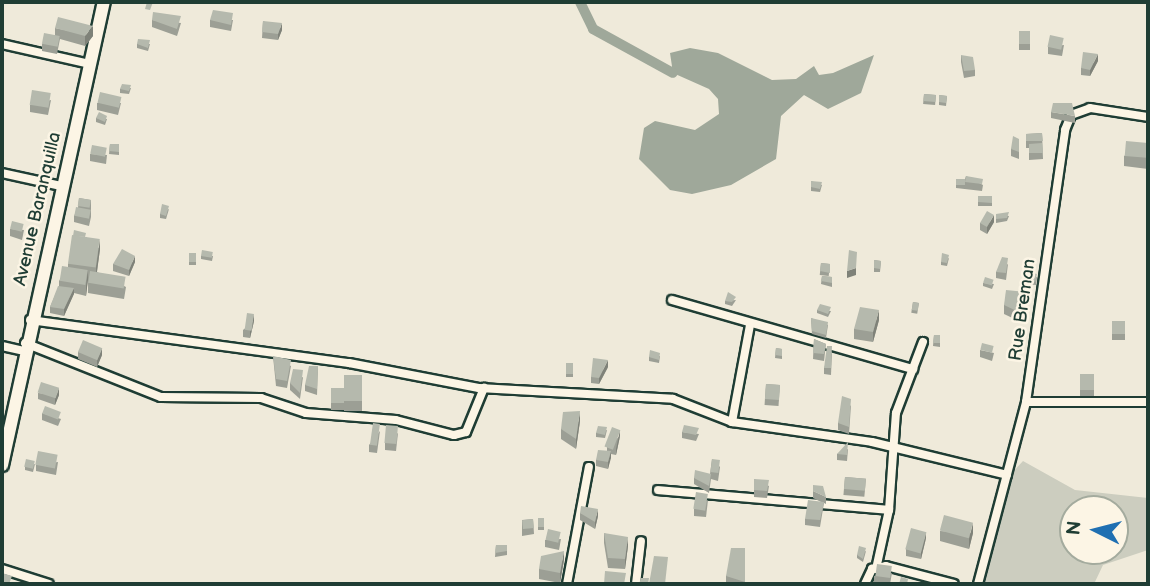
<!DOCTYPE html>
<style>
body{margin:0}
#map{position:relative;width:1150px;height:586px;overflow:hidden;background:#efeada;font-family:"Balsamiq Sans",sans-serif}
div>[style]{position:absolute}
.green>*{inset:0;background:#cccdbf}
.water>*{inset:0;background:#9fa89a}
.canal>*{height:10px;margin:-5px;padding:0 5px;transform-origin:5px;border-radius:5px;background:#9fa89a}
.roads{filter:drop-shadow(2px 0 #1f3d34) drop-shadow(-2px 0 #1f3d34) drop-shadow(0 2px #1f3d34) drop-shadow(0 -2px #1f3d34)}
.street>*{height:8px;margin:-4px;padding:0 4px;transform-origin:4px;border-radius:4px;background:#fcf5e5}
.secondary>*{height:12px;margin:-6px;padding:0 6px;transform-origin:6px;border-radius:6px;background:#fcf5e5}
.wall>*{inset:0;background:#9c9f95;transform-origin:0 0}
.shaded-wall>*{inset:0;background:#7f8279}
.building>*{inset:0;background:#b5b9ad;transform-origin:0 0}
span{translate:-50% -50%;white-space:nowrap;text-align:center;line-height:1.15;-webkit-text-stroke:5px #fcf5e5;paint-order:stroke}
.street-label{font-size:18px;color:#1f3d34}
.frame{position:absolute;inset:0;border:4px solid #1f3d34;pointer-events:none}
.north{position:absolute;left:1059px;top:495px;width:70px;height:70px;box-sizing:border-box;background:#fcf5e5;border:2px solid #a4ab9e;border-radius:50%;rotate:276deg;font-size:19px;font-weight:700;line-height:28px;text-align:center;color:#1f3d34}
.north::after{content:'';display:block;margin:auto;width:24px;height:32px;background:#1f6fb2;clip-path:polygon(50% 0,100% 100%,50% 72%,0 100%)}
</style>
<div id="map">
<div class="green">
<div style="clip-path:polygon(evenodd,1023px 461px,1075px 490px,1148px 498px,1148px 550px,1103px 565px,1094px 584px,983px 584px,1010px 475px,1023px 461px,1073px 509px,1115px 509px,1115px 551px,1073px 551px,1073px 509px)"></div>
</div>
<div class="water">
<div style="clip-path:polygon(690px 48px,718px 53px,772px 80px,796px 79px,814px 66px,819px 75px,833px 73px,874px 55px,861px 93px,828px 109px,804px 95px,781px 116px,776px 159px,731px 185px,692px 194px,670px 190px,639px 159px,644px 128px,655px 121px,695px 130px,719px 114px,718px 99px,709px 89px,673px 73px,670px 53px)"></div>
</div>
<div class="canal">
<div style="left:580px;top:2px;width:30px;rotate:64deg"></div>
<div style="left:593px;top:29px;width:91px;rotate:28.8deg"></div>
</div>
<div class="roads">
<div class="street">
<div style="left:2px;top:44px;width:90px;rotate:12.8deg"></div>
<div style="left:2px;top:173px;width:60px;rotate:12.4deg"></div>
<div style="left:672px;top:300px;width:251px;rotate:16deg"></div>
<div style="left:30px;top:320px;width:322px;rotate:7.7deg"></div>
<div style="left:349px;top:363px;width:132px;rotate:10.9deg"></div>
<div style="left:479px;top:388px;width:194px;rotate:3.2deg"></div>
<div style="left:673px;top:399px;width:63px;rotate:21.3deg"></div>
<div style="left:732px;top:422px;width:141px;rotate:8.1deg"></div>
<div style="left:872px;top:442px;width:139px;rotate:13.7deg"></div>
<div style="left:25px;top:343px;width:146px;rotate:21.7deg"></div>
<div style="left:161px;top:397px;width:100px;rotate:0.6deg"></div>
<div style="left:261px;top:398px;width:47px;rotate:18.4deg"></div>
<div style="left:306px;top:413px;width:90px;rotate:4.4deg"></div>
<div style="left:396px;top:420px;width:60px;rotate:14.5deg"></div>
<div style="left:454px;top:435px;width:12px;rotate:-14deg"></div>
<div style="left:466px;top:432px;width:48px;rotate:-67.8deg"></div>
<div style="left:2px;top:346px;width:22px;rotate:13deg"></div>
<div style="left:1026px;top:402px;width:122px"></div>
<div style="left:732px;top:422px;width:99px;rotate:-79.5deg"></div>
<div style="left:658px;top:490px;width:232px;rotate:4.9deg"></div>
<div style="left:2px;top:569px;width:49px;rotate:17.7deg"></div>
<div style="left:876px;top:569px;width:60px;rotate:-77.6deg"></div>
<div style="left:889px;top:510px;width:97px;rotate:-85.9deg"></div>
<div style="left:896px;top:413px;width:76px;rotate:-69.2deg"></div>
<div style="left:567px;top:584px;width:119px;rotate:-79.4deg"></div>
<div style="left:636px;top:584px;width:43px;rotate:-83.4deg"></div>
<div style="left:865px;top:584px;width:17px;rotate:-65deg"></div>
<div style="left:872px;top:569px;width:14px;rotate:-12deg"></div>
<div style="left:886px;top:566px;width:70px;rotate:14.8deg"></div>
<div style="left:978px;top:584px;width:188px;rotate:-75.2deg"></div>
<div style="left:1026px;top:402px;width:275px;rotate:-81.8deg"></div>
<div style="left:1065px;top:130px;width:16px;rotate:-68deg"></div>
<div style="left:1071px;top:115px;width:20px;rotate:-20deg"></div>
<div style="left:1090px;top:108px;width:59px;rotate:8.8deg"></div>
</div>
<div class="secondary">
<div style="left:2px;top:465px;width:474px;rotate:-77.6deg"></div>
</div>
</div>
<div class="wall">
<div style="clip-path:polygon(152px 20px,181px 23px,177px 36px,152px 27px)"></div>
<div style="clip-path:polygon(210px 20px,233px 20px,231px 31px,210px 27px)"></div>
<div style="clip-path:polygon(263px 21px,282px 30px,278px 40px,262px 38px)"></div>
<div style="clip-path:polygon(55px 28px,93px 36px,85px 46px,60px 39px,57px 54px,42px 51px,42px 44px,55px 35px)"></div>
<div style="left:1019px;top:31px;width:11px;height:19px"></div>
<div style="clip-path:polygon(137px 44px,150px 44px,148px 51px,137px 48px)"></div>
<div style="clip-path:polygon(1064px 45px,1062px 56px,1048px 54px,1048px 47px)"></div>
<div style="clip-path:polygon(961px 55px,975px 70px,975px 76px,964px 78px,961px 62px)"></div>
<div style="clip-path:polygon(1098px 61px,1090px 76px,1081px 75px,1081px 68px)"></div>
<div style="clip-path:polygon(131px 88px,129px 94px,120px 93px,120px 89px)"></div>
<div style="left:924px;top:94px;width:12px;height:10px;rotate:5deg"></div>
<div style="clip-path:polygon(939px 95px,947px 96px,946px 106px,939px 105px)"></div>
<div style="clip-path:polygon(51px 100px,48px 115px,30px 112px,30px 105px)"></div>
<div style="clip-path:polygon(97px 103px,121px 103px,118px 115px,97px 110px)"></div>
<div style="clip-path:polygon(1051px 112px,1075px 116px,1075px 123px,1051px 118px)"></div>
<div style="clip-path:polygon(96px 118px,107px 119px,105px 125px,96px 122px)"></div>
<div style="clip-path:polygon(1042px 133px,1043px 159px,1029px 160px,1029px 148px,1026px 148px,1026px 134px)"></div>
<div style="clip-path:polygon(1019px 139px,1019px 159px,1011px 156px,1011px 149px)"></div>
<div style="clip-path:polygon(1148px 143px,1148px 169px,1124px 166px,1124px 156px)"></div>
<div style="clip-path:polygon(110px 144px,119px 152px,119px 155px,109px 154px)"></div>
<div style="clip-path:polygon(90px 154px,107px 155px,106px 164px,90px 161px)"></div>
<div style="clip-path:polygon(966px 176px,983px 185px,982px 191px,956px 188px,956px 179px,965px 179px)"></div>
<div style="clip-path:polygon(811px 181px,822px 185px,820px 192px,811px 191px)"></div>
<div style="left:978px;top:196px;width:14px;height:10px"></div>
<div style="clip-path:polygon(79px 198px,91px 200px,91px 217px,89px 226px,74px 222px,74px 216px,78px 208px)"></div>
<div style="clip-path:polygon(169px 209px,166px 219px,160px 218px,160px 214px)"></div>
<div style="clip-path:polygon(996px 214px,1009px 216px,1007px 221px,996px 223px)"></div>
<div style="clip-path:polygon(994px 222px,987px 234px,980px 230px,980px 223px)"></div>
<div style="clip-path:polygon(10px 229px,24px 230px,22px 240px,10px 236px)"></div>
<div style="clip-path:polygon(86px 237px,100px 249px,97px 272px,126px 287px,124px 299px,88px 293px,88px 277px,86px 296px,74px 293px,64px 316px,50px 313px,50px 307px,59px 286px,59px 281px,68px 267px,68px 264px)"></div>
<div style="left:189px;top:253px;width:7px;height:12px"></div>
<div style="clip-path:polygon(201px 256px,213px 256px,212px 261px,201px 259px)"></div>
<div style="clip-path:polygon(949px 258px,947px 266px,941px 265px,941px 262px)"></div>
<div style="clip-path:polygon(874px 260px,881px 261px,880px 272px,874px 272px)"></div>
<div style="clip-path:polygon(135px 262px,129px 276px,113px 271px,113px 264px)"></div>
<div style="left:821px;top:263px;width:9px;height:12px;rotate:6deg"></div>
<div style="clip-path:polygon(1008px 264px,1006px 280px,996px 278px,996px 272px)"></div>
<div style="clip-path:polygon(822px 276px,832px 277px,832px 287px,821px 284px)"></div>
<div style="clip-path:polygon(1037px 277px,1036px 285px,1026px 284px,1026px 280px)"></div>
<div style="clip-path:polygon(983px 283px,994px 284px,992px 289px,983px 286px)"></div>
<div style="clip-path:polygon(736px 300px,732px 306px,725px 304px,725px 301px)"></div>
<div style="left:913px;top:302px;width:6px;height:11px;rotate:9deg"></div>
<div style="clip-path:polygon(1026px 302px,1023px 323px,1004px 314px,1004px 305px)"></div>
<div style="clip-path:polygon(817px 310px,831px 311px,828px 317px,817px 313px)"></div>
<div style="clip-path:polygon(811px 318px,828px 325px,826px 338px,812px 334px)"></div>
<div style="clip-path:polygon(879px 320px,873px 342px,854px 339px,854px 329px)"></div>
<div style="clip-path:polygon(254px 321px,250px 338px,243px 337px,243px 330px)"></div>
<div style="left:1112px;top:321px;width:13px;height:19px"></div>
<div style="clip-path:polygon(934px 335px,940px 335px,940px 347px,933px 346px)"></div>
<div style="clip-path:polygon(814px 339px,826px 344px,824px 361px,813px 359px)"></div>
<div style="clip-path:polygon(776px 348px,782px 349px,782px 359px,775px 358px)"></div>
<div style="clip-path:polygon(980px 350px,994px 353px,992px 361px,980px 357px)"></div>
<div style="clip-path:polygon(78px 352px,102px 355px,97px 367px,78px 359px)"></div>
<div style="clip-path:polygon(832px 352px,831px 375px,824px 374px,824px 368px)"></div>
<div style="clip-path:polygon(273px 356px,291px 366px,287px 388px,276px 386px)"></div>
<div style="clip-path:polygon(660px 356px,659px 363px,649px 361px,649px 357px)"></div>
<div style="left:566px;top:363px;width:7px;height:14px"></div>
<div style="clip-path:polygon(318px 366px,317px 395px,305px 391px,305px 385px)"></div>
<div style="clip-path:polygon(608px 367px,599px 384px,591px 383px,591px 377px)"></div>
<div style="left:1080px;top:374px;width:14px;height:22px"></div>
<div style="left:344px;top:375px;width:18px;height:36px"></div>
<div style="clip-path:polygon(303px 377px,300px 399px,290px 390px,290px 383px)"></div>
<div style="left:766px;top:384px;width:14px;height:21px;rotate:4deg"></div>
<div style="left:331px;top:388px;width:13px;height:22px"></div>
<div style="clip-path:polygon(38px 393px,59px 395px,55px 405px,38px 399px)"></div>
<div style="clip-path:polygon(851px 405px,849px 434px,838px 430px,838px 423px)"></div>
<div style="clip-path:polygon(42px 413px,61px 419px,58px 426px,42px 420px)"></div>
<div style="clip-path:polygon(580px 421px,576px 449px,561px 439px,561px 429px)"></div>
<div style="clip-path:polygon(607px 430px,605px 438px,596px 437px,596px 433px)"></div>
<div style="clip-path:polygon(380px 431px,377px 453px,369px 452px,369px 445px)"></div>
<div style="clip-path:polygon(682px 432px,699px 434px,696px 441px,682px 438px)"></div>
<div style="clip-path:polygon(398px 433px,396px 451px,385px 450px,385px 443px)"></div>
<div style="clip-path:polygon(620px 436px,616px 455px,611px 454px,608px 469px,596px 466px,596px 460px,607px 451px,607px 447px)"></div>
<div style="clip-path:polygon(848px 449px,847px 461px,837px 460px,837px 454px)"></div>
<div style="clip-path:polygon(712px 459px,720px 467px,718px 481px,711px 479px,709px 493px,694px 484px,694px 478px,710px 474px)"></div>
<div style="clip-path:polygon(58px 462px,56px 475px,36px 471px,36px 465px)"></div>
<div style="clip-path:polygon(35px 464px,33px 472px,25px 470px,25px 467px)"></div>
<div style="left:845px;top:477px;width:21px;height:18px;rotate:5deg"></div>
<div style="clip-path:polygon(754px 479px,769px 486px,767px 498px,754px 497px)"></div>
<div style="clip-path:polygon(813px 491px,826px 497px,826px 504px,824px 503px,820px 527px,805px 525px,805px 519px,821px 502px,813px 498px)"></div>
<div style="clip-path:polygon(708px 500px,706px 517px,694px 516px,694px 509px)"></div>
<div style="clip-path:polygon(580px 513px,598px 516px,595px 529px,580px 520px)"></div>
<div style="left:538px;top:518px;width:6px;height:12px"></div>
<div style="clip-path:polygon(533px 519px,534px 534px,522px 536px,522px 520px)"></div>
<div style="clip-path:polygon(940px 531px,973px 533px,969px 549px,940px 541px)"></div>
<div style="clip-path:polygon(604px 533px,628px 546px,625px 569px,608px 568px,604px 543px)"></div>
<div style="clip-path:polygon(926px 538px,921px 559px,906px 556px,906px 549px)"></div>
<div style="clip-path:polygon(561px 539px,559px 550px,545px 547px,545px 540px)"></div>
<div style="clip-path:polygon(496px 545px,507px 545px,507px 555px,495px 557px)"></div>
<div style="clip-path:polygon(745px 548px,745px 584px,726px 584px,726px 576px)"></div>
<div style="clip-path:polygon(866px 551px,863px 562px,857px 558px,857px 555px)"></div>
<div style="clip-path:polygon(564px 560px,560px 583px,539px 579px,539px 569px)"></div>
<div style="clip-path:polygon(892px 573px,890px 584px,874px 582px,874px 576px)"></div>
</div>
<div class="shaded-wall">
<div style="clip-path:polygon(282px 23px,282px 30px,278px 40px,278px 34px)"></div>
<div style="clip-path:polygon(93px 26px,93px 36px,85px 46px,85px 36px)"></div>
<div style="clip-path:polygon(1098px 54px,1098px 61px,1090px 76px,1090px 70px)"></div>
<div style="clip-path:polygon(994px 215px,994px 222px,987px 234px,987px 227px)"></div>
<div style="clip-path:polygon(100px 239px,100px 249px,96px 278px,96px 268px)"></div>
<div style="clip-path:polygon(135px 256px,135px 262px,129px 276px,129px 270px)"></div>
<div style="clip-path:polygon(856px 268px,856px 275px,847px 278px,847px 271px)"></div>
<div style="clip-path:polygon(88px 270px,88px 280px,86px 296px,86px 286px)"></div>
<div style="clip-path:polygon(74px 288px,74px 294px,64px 316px,64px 309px)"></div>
<div style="clip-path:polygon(1026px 292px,1026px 302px,1023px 323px,1023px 314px)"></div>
<div style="clip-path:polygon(879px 310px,879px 320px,873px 342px,873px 332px)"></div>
<div style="clip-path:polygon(254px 314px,254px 321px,250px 338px,250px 332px)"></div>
<div style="clip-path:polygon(102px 348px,102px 355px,97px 367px,97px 360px)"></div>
<div style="clip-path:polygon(608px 360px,608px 367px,599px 384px,599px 378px)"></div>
<div style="clip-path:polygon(59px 388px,59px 395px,55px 405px,55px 399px)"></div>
<div style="clip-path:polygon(580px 411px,580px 421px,576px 449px,576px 439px)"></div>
<div style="clip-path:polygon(620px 430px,620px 436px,616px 455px,616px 449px)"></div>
<div style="clip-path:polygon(611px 451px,611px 458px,608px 469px,608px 462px)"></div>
<div style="clip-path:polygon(598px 509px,598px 516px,595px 529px,595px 522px)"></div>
<div style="clip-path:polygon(973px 523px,973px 533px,969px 549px,969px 539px)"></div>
<div style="clip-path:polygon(926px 532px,926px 538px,921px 559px,921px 552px)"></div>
<div style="clip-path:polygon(628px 537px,628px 546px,625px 569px,625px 559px)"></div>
<div style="clip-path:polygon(564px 551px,564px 560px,560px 583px,560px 573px)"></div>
</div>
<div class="building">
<div style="clip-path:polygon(147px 2px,153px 2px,150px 10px,145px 9px)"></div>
<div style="clip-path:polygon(213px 10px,233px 13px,231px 25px,210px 20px)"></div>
<div style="clip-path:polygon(153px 12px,181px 16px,177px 29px,152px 20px)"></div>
<div style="clip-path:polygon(58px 17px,93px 26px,85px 36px,55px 28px)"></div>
<div style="clip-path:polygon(263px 21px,282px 23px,278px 34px,262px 32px)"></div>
<div style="left:1019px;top:31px;width:11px;height:13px"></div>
<div style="left:44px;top:33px;width:16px;height:11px;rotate:11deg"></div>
<div style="left:1050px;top:35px;width:14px;height:12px;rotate:12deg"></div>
<div style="clip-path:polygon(138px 39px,150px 40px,148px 48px,137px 44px)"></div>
<div style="clip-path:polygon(1083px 52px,1098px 54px,1090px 70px,1081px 68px)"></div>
<div style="clip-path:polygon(961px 55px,973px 57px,975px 70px,964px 71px)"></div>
<div style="clip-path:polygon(122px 84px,131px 85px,129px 91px,120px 89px)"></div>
<div style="left:32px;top:90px;width:19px;height:15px;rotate:9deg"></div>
<div style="left:100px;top:92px;width:22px;height:11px;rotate:13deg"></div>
<div style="left:1146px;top:92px;width:2px;height:10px"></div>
<div style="left:924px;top:94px;width:12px;height:7px;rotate:5deg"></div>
<div style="clip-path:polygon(939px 95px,947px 96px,946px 103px,939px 102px)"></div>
<div style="clip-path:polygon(1053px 103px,1072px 103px,1075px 116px,1051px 112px)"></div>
<div style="clip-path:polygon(99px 112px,107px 116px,105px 122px,96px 118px)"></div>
<div style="clip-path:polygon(1042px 133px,1043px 141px,1026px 141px,1026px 134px)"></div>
<div style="clip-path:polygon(1013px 136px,1019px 139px,1019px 152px,1011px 149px)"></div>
<div style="left:1126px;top:141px;width:22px;height:15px;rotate:5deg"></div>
<div style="clip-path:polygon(1042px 143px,1043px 153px,1029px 153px,1029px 144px)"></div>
<div style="clip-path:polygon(110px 144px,119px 144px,119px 152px,109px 151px)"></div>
<div style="left:92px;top:145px;width:15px;height:9px;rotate:11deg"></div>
<div style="clip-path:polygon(966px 176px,983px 179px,982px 184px,965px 182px)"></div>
<div style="left:956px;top:179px;width:9px;height:6px"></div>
<div style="clip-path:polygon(811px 181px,822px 182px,820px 189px,811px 187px)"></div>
<div style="clip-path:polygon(978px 196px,992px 196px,992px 203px,978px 202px)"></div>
<div style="left:79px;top:198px;width:12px;height:8px;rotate:9deg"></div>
<div style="clip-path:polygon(162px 204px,169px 206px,166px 216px,160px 214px)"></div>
<div style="left:76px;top:207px;width:15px;height:9px;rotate:11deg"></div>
<div style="left:987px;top:211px;width:8px;height:14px;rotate:30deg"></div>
<div style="clip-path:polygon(1009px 212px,1007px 218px,996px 219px,996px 214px)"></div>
<div style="left:12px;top:221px;width:12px;height:8px;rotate:14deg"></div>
<div style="clip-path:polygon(74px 230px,86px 233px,85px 237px,73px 236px)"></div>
<div style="left:72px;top:235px;width:28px;height:29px;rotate:8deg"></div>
<div style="clip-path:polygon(122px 249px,135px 256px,129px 270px,113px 264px)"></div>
<div style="left:202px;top:250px;width:11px;height:6px;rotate:10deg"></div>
<div style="clip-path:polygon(849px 250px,857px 252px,856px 268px,847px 271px)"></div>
<div style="left:189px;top:253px;width:7px;height:9px"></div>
<div style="clip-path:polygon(942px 253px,949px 255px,947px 263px,941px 262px)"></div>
<div style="clip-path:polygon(1002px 257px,1008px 258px,1006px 273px,996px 272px)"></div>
<div style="clip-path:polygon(874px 260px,881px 261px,880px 269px,874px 268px)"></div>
<div style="clip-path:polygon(821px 263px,830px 264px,830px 273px,820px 271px)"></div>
<div style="left:62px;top:266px;width:26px;height:15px;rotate:9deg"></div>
<div style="left:90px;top:271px;width:36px;height:12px;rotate:9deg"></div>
<div style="left:1027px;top:272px;width:10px;height:8px;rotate:11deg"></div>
<div style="clip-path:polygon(822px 276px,832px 277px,832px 283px,821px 281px)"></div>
<div style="left:985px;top:277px;width:9px;height:6px;rotate:18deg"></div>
<div style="clip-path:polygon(58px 286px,74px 288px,64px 309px,50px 307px)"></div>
<div style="clip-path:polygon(1006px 290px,1026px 292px,1023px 314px,1004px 305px)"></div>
<div style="clip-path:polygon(728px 292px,736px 297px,732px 302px,725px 301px)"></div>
<div style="left:913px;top:302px;width:6px;height:8px;rotate:9deg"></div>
<div style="clip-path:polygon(820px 304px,831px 307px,828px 314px,817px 310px)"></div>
<div style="clip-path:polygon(860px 307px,879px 310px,873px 332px,854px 329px)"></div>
<div style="left:247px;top:313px;width:7px;height:17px;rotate:8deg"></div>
<div style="clip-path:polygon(811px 318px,828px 322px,826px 335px,812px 331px)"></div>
<div style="left:1112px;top:321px;width:13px;height:13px"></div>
<div style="clip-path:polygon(934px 335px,940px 335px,940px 343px,933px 343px)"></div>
<div style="clip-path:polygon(814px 339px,826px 344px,824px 354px,813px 353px)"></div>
<div style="left:83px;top:340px;width:21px;height:13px;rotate:23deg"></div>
<div style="left:982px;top:343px;width:12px;height:7px;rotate:14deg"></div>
<div style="clip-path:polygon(827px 346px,832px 346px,831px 368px,824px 368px)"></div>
<div style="clip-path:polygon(776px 348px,782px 349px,782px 356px,775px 355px)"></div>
<div style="clip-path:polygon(650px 350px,660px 353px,659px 360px,649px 357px)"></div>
<div style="clip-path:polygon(273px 356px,291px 360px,287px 381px,276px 379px)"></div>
<div style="clip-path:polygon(593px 358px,608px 360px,599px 378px,591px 377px)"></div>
<div style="left:566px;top:363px;width:7px;height:11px"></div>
<div style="clip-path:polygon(309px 366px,318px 366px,317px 389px,305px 385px)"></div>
<div style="clip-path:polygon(293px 369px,303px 370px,300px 393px,290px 383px)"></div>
<div style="left:1080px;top:374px;width:14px;height:16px"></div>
<div style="left:344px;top:375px;width:18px;height:26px"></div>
<div style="left:41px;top:382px;width:19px;height:11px;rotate:18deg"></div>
<div style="left:766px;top:384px;width:14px;height:15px;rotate:4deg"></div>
<div style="left:331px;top:388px;width:13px;height:15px"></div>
<div style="clip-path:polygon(842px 396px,851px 399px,849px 427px,838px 423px)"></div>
<div style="left:45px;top:406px;width:17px;height:8px;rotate:21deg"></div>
<div style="clip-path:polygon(580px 411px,576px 439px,561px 429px,563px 412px)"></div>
<div style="left:373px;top:423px;width:7px;height:22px;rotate:8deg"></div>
<div style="left:386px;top:425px;width:12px;height:18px;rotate:5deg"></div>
<div style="clip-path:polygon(684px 425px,699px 428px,696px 435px,682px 432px)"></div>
<div style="clip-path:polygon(598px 426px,607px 427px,605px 435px,596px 433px)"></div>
<div style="left:612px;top:427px;width:9px;height:21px;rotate:21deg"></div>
<div style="clip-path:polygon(848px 442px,847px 455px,837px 454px)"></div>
<div style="clip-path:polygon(598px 450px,611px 451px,608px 462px,596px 460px)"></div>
<div style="left:38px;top:451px;width:20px;height:14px;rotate:11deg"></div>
<div style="left:26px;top:459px;width:9px;height:8px;rotate:13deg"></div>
<div style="left:712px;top:459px;width:8px;height:13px;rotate:7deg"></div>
<div style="clip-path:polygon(695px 470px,711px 474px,709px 486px,694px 478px)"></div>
<div style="left:845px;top:477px;width:21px;height:12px;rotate:5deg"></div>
<div style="clip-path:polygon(754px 479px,769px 480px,767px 491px,754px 490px)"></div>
<div style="clip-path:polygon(813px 485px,823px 486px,826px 497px,813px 491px)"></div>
<div style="left:696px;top:492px;width:12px;height:17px;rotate:9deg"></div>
<div style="clip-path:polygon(808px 500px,824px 502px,820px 520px,805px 519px)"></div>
<div style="clip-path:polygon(581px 506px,598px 509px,595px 522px,580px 513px)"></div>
<div style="left:944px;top:515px;width:30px;height:16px;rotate:15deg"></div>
<div style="left:538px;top:518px;width:6px;height:9px"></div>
<div style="left:533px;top:519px;width:9px;height:11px;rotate:84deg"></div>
<div style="left:911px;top:528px;width:16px;height:22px;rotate:15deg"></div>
<div style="left:548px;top:529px;width:13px;height:11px;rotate:13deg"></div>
<div style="clip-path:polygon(604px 533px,628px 537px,625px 559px,608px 558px)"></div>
<div style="clip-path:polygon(496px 545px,507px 545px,507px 551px,495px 553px)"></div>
<div style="clip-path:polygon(859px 546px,866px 548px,863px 559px,857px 555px)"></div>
<div style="clip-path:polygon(731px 548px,745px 548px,745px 582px,726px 576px)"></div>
<div style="clip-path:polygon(564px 551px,560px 573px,539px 569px,541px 556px)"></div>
<div style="clip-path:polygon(654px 556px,668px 557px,665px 584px,649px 584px)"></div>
<div style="left:877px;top:564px;width:15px;height:12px;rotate:8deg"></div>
<div style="clip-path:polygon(605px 571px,626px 573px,624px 584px,604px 584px)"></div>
<div style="clip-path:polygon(2px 573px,12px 576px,9px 584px,2px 583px)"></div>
<div style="clip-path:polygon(901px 577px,908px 579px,907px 584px,899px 584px)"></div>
<div style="clip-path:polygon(641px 578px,649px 578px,648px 584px,639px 584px)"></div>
</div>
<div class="street-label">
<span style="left:38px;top:209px;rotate:-77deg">Avenue Baranquilla</span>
<span style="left:1023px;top:310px;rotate:-82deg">Rue Breman</span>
</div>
<div class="frame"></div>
<div class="north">N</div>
</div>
